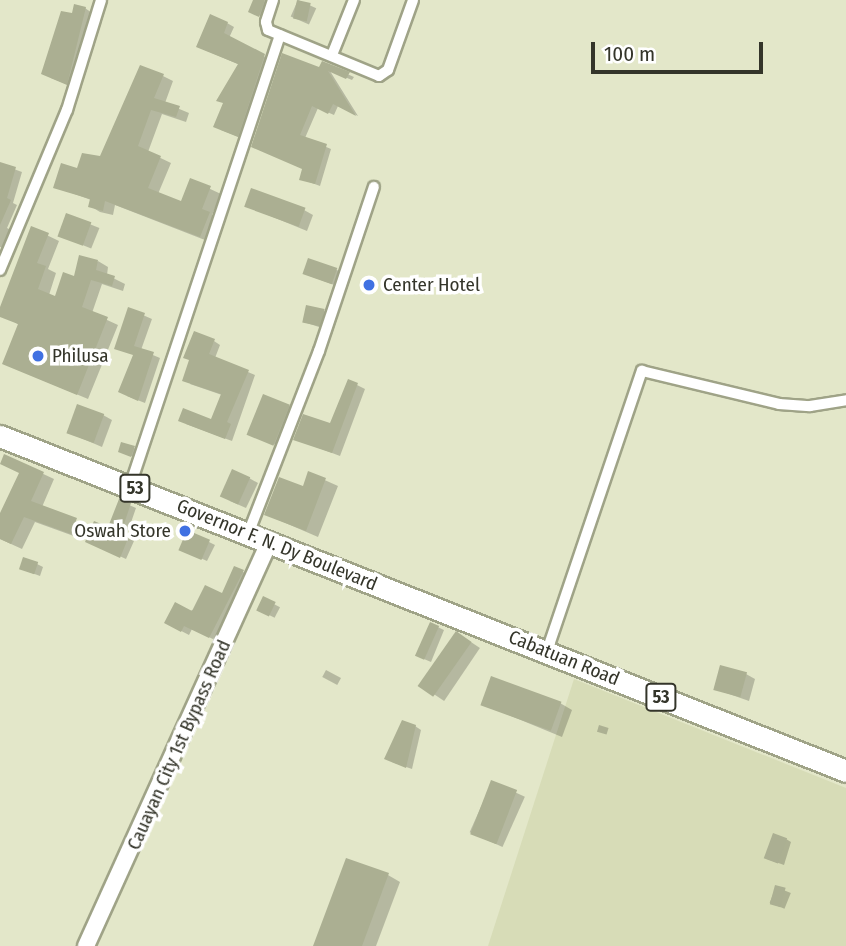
<!DOCTYPE html>
<style>
body{margin:0}
#map{position:relative;width:846px;height:946px;overflow:hidden;background:#e3e7c9;font-family:"Fira Sans Condensed",sans-serif}
div>[style]{position:absolute}
.built>*{inset:0;background:#d7dcb7}
.shadow>*{inset:0;background:#0003;transform-origin:0 0}
.building>*{inset:0;background:#abaf92;transform-origin:0 0}
.roads{filter:drop-shadow(2px 0 #9fa387) drop-shadow(-2px 0 #9fa387) drop-shadow(0 2px #9fa387) drop-shadow(0 -2px #9fa387)}
.street>*{height:10px;margin:-5px;padding:0 5px;transform-origin:5px;border-radius:5px;background:#fff}
.secondary>*{height:16px;margin:-8px;padding:0 8px;transform-origin:8px;border-radius:8px;background:#fff}
.highway>*{height:21px;margin:-10.5px;padding:0 10.5px;transform-origin:10.5px;border-radius:10.5px;background:#fff}
.dots>*{width:19px;height:19px;translate:-50% -50%;box-sizing:border-box;border:4px solid #fff;border-radius:50%}
span{translate:-50% -50%;white-space:nowrap;text-align:center;line-height:1.15;-webkit-text-stroke:7px #fff;paint-order:stroke}
.shield-label span{padding:2px 5px;background:#fff;border:2px solid;border-radius:5px;-webkit-text-stroke-width:0}
.shield-label{font-size:18px;color:#34352a;font-weight:700}
.poi-label{font-size:19px;color:#34352a}
.left{translate:0 -50%;text-align:left}
.right{translate:-100% -50%;text-align:right}
.street-label{font-size:19px;color:#34352a}
.scale{position:absolute;left:591px;top:42px;width:172px;height:32px;box-sizing:border-box;border:4px solid #34352a;border-top:0;padding-left:9px;font-size:21px;line-height:24px;white-space:nowrap;color:#34352a;-webkit-text-stroke:5px #fff;paint-order:stroke}
</style>
<div id="map">
<div class="built">
<div style="clip-path:polygon(574px 679px,846px 788px,846px 946px,488px 946px)"></div>
</div>
<div class="shadow">
<div style="clip-path:polygon(255px 0,270px 2px,265px 18px,256px 14px)"></div>
<div style="left:298px;top:0;width:20px;height:18px;rotate:24deg"></div>
<div style="clip-path:polygon(85px 8px,92px 13px,74px 87px,51px 78px)"></div>
<div style="clip-path:polygon(227px 23px,234px 27px,229px 38px,271px 60px,244px 139px,221px 130px,240px 65px,198px 47px)"></div>
<div style="clip-path:polygon(284px 55px,319px 69px,322px 63px,354px 77px,352px 80px,330px 71px,358px 116px,338px 106px,334px 115px,318px 108px,305px 138px,331px 149px,320px 186px,301px 179px,303px 172px,311px 171px,253px 146px)"></div>
<div style="clip-path:polygon(163px 76px,173px 81px,165px 103px,189px 113px,186px 122px,162px 114px,148px 152px,171px 163px,158px 194px,182px 203px,191px 180px,221px 194px,212px 215px,219px 219px,210px 242px,115px 205px,113px 215px,100px 212px,90px 206px,91px 200px,56px 187px,101px 158px)"></div>
<div style="clip-path:polygon(0 164px,22px 172px,13px 203px,17px 205px,7px 228px,15px 232px,8px 249px,0 247px)"></div>
<div style="clip-path:polygon(246px 206px,304px 210px,313px 215px,307px 231px)"></div>
<div style="left:67px;top:215px;width:35px;height:22px;rotate:22deg"></div>
<div style="clip-path:polygon(32px 228px,59px 241px,48px 269px,56px 273px,49px 295px,56px 298px,98px 261px,108px 267px,107px 275px,125px 284px,123px 291px,102px 284px,92px 313px,118px 325px,88px 399px,4px 364px,19px 325px,0 312px)"></div>
<div style="clip-path:polygon(309px 260px,342px 272px,337px 286px,310px 276px)"></div>
<div style="clip-path:polygon(129px 309px,152px 319px,141px 350px,160px 358px,145px 403px,127px 396px,135px 355px)"></div>
<div style="clip-path:polygon(324px 311px,329px 314px,325px 329px,304px 322px)"></div>
<div style="clip-path:polygon(214px 341px,220px 345px,215px 358px,255px 375px,232px 441px,186px 424px,212px 421px,222px 395px,190px 384px)"></div>
<div style="clip-path:polygon(349px 381px,365px 389px,340px 456px,295px 439px,331px 425px)"></div>
<div style="clip-path:polygon(289px 406px,298px 411px,283px 448px,250px 434px)"></div>
<div style="clip-path:polygon(103px 415px,112px 420px,102px 447px,69px 433px)"></div>
<div style="clip-path:polygon(134px 448px,140px 451px,137px 458px,125px 454px)"></div>
<div style="clip-path:polygon(5px 456px,54px 479px,42px 507px,87px 526px,82px 539px,35px 522px,22px 549px,0 539px,0 518px,20px 473px)"></div>
<div style="clip-path:polygon(309px 473px,338px 486px,318px 537px,267px 515px,304px 488px)"></div>
<div style="clip-path:polygon(249px 478px,258px 483px,246px 508px,230px 501px)"></div>
<div style="clip-path:polygon(120px 501px,136px 508px,126px 537px,134px 541px,126px 559px,93px 544px,109px 530px)"></div>
<div style="clip-path:polygon(209px 542px,215px 545px,207px 561px,187px 552px)"></div>
<div style="clip-path:polygon(37px 564px,43px 567px,40px 576px,21px 569px)"></div>
<div style="clip-path:polygon(235px 568px,251px 576px,217px 641px,192px 629px,189px 635px,166px 623px,223px 595px)"></div>
<div style="left:264px;top:599px;width:18px;height:12px;rotate:27deg"></div>
<div style="clip-path:polygon(431px 624px,444px 630px,431px 662px,424px 659px)"></div>
<div style="left:465px;top:638px;width:18px;height:64px;rotate:34deg"></div>
<div style="left:326px;top:670px;width:17px;height:8px;rotate:28deg"></div>
<div style="clip-path:polygon(746px 674px,755px 679px,749px 701px,715px 689px)"></div>
<div style="clip-path:polygon(560px 703px,572px 710px,562px 737px,482px 704px)"></div>
<div style="left:599px;top:725px;width:10px;height:7px;rotate:17deg"></div>
<div style="clip-path:polygon(415px 726px,421px 730px,412px 769px,392px 762px)"></div>
<div style="left:492px;top:782px;width:36px;height:55px;rotate:24deg"></div>
<div style="clip-path:polygon(786px 839px,791px 842px,784px 865px,767px 859px)"></div>
<div style="clip-path:polygon(388px 875px,400px 882px,376px 946px,315px 946px)"></div>
<div style="left:776px;top:887px;width:16px;height:17px;rotate:22deg"></div>
</div>
<div class="building">
<div style="clip-path:polygon(253px 0,265px 0,259px 17px,248px 12px)"></div>
<div style="left:297px;top:0;width:14px;height:19px;rotate:12deg"></div>
<div style="clip-path:polygon(74px 4px,86px 7px,67px 85px,41px 74px,61px 11px,72px 13px)"></div>
<div style="clip-path:polygon(210px 14px,228px 22px,224px 33px,265px 54px,238px 137px,213px 127px,223px 103px,216px 101px,238px 64px,196px 47px)"></div>
<div style="clip-path:polygon(282px 53px,319px 67px,322px 61px,350px 72px,346px 79px,328px 71px,356px 116px,333px 104px,328px 114px,312px 106px,300px 135px,327px 144px,315px 184px,299px 180px,302px 169px,251px 147px)"></div>
<div style="clip-path:polygon(140px 65px,164px 74px,154px 98px,180px 106px,176px 117px,151px 110px,138px 146px,161px 156px,148px 188px,181px 201px,190px 178px,211px 186px,202px 209px,210px 212px,200px 237px,105px 201px,103px 211px,88px 207px,90px 199px,53px 188px,61px 163px,77px 168px,82px 153px,100px 156px)"></div>
<div style="clip-path:polygon(0 162px,16px 167px,7px 198px,11px 200px,0 225px)"></div>
<div style="left:251px;top:188px;width:58px;height:20px;rotate:20deg"></div>
<div style="left:66px;top:213px;width:27px;height:25px;rotate:20deg"></div>
<div style="clip-path:polygon(31px 226px,49px 233px,37px 263px,46px 266px,38px 289px,55px 296px,63px 272px,74px 276px,79px 255px,98px 260px,96px 270px,115px 276px,112px 286px,91px 280px,82px 307px,108px 317px,77px 395px,2px 364px,18px 324px,0 317px,0 307px)"></div>
<div style="left:308px;top:258px;width:31px;height:17px;rotate:19deg"></div>
<div style="left:306px;top:305px;width:19px;height:18px;rotate:12deg"></div>
<div style="clip-path:polygon(128px 307px,145px 313px,134px 346px,154px 352px,138px 401px,118px 392px,133px 355px,114px 349px)"></div>
<div style="clip-path:polygon(194px 331px,215px 339px,209px 354px,249px 370px,227px 422px,231px 424px,225px 439px,178px 421px,183px 408px,211px 419px,221px 394px,182px 381px,189px 360px,183px 358px)"></div>
<div style="clip-path:polygon(348px 379px,358px 383px,332px 453px,293px 440px,303px 414px,330px 423px)"></div>
<div style="left:263px;top:394px;width:29px;height:44px;rotate:22deg"></div>
<div style="left:77px;top:404px;width:29px;height:31px;rotate:20deg"></div>
<div style="clip-path:polygon(121px 442px,135px 446px,131px 457px,118px 452px)"></div>
<div style="clip-path:polygon(4px 454px,44px 472px,31px 501px,77px 518px,71px 534px,24px 517px,11px 544px,0 539px,0 513px,19px 473px,0 464px)"></div>
<div style="left:232px;top:469px;width:20px;height:30px;rotate:24deg"></div>
<div style="clip-path:polygon(308px 471px,326px 478px,306px 531px,264px 515px,279px 477px,303px 486px)"></div>
<div style="clip-path:polygon(119px 499px,131px 503px,121px 533px,129px 536px,120px 558px,85px 542px,94px 521px,108px 527px)"></div>
<div style="left:187px;top:530px;width:25px;height:22px;rotate:23deg"></div>
<div style="left:23px;top:557px;width:16px;height:13px;rotate:18deg"></div>
<div style="clip-path:polygon(234px 566px,244px 570px,209px 638px,184px 626px,181px 632px,164px 623px,175px 602px,192px 611px,205px 585px,222px 593px)"></div>
<div style="left:263px;top:596px;width:14px;height:16px;rotate:25deg"></div>
<div style="left:430px;top:622px;width:10px;height:37px;rotate:24deg"></div>
<div style="left:456px;top:631px;width:19px;height:67px;rotate:35deg"></div>
<div style="left:720px;top:665px;width:28px;height:26px;rotate:15deg"></div>
<div style="left:491px;top:676px;width:75px;height:31px;rotate:20deg"></div>
<div style="clip-path:polygon(402px 720px,416px 725px,406px 768px,384px 759px)"></div>
<div style="left:491px;top:780px;width:28px;height:58px;rotate:21deg"></div>
<div style="left:773px;top:833px;width:15px;height:27px;rotate:20deg"></div>
<div style="clip-path:polygon(346px 858px,389px 873px,362px 946px,313px 946px)"></div>
<div style="left:775px;top:885px;width:11px;height:20px;rotate:15deg"></div>
</div>
<div class="roads">
<div class="street">
<div style="left:273px;top:0;width:23px;rotate:108deg"></div>
<div style="left:266px;top:22px;width:8px;rotate:76deg"></div>
<div style="left:268px;top:30px;width:120px;rotate:22.5deg"></div>
<div style="left:379px;top:76px;width:11px;rotate:-34deg"></div>
<div style="left:388px;top:70px;width:74px;rotate:-70.3deg"></div>
<div style="left:332px;top:55px;width:59px;rotate:-68.2deg"></div>
<div style="left:0;top:270px;width:173px;rotate:-67.3deg"></div>
<div style="left:67px;top:110px;width:115px;rotate:-72.8deg"></div>
<div style="left:130px;top:486px;width:475px;rotate:-71.6deg"></div>
<div style="left:248px;top:534px;width:196px;rotate:-68.8deg"></div>
<div style="left:319px;top:351px;width:173px;rotate:-71.5deg"></div>
<div style="left:547px;top:651px;width:296px;rotate:-71.3deg"></div>
<div style="left:642px;top:371px;width:141px;rotate:13.5deg"></div>
<div style="left:779px;top:404px;width:31px;rotate:4deg"></div>
<div style="left:810px;top:406px;width:36px;rotate:-9deg"></div>
</div>
<div class="secondary">
<div style="left:86px;top:946px;width:444px;rotate:-65.6deg"></div>
</div>
<div class="highway">
<div style="left:0;top:436px;width:910px;rotate:21.6deg"></div>
</div>
</div>
<div class="dots">
<div style="left:369px;top:285px;background:#4071e2"></div>
<div style="left:38px;top:356px;background:#4071e2"></div>
<div style="left:185px;top:531px;background:#4071e2"></div>
</div>
<div class="shield-label">
<span style="left:135px;top:488px">53</span>
<span style="left:661px;top:697px">53</span>
</div>
<div class="poi-label">
<span class="left" style="left:383px;top:285px">Center Hotel</span>
<span class="left" style="left:52px;top:356px">Philusa</span>
<span class="right" style="left:171px;top:531px">Oswah Store</span>
</div>
<div class="street-label">
<span style="left:277px;top:545px;rotate:22deg">Governor F. N. Dy Boulevard</span>
<span style="left:564px;top:658px;rotate:22deg">Cabatuan Road</span>
<span style="left:179px;top:745px;rotate:-66deg">Cauayan City 1st Bypass Road</span>
</div>
<div class="scale">100 m</div>
</div>
